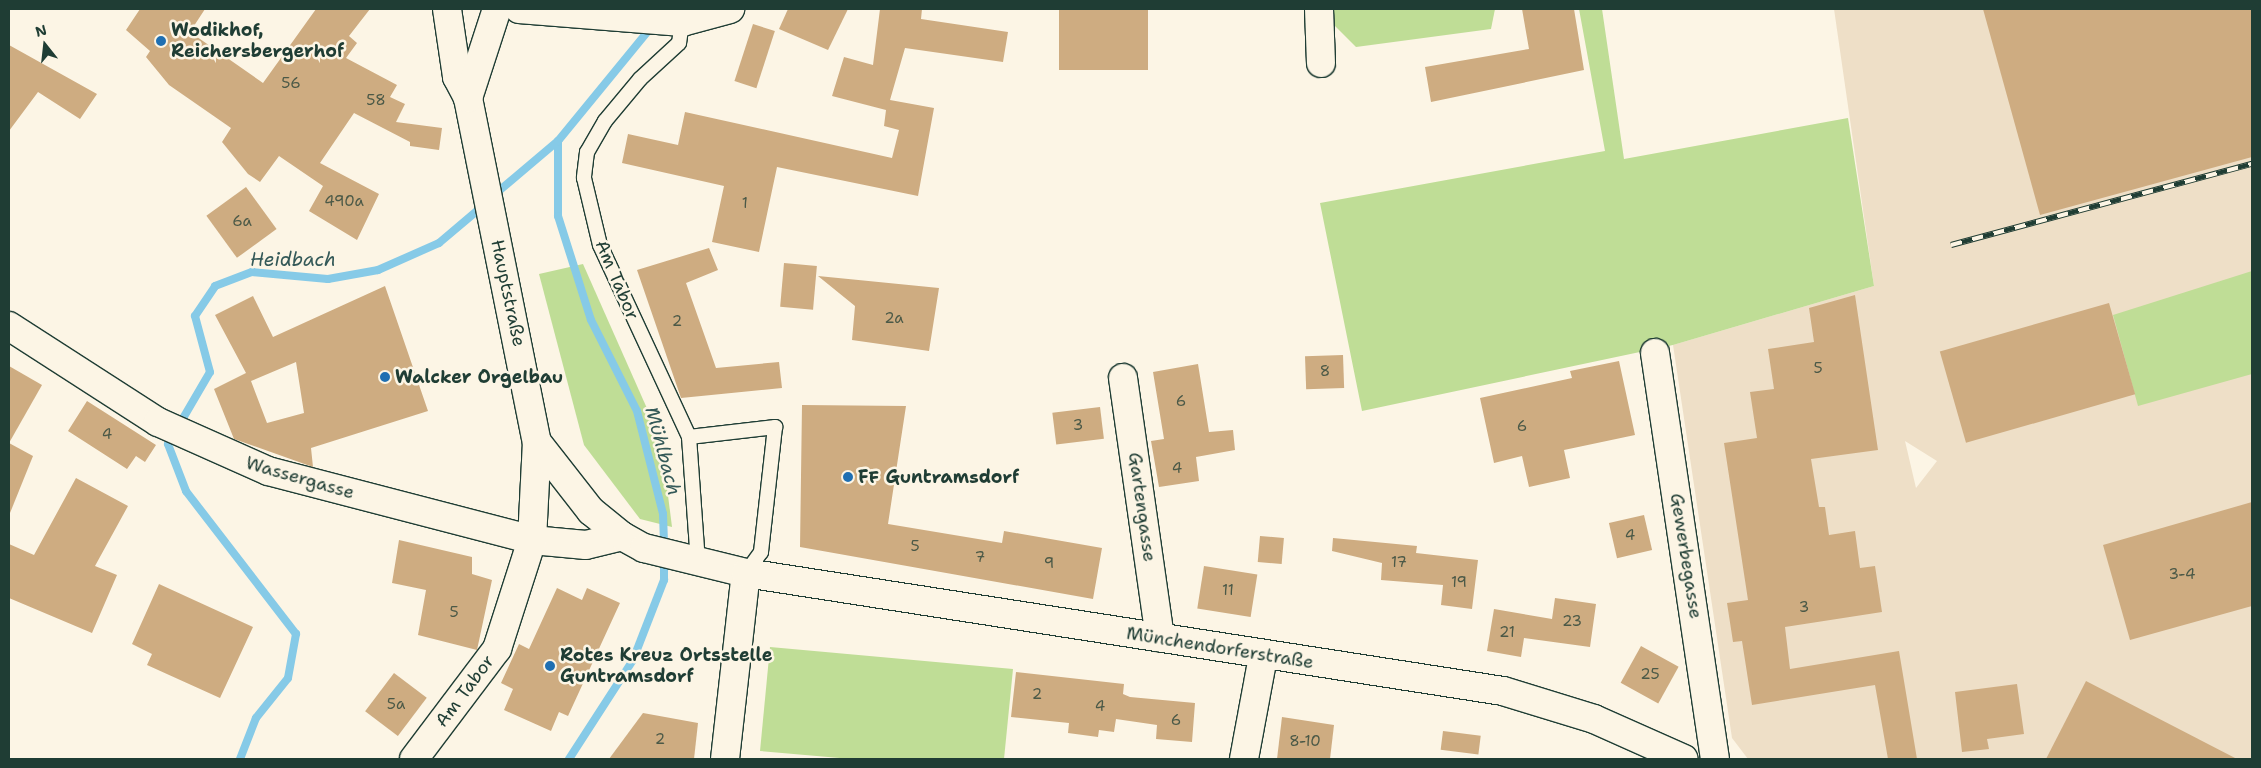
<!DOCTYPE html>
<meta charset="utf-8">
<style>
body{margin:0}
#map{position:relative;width:2261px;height:768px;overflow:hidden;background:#fcf5e5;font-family:"Shantell Sans",sans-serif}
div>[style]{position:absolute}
.built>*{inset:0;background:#eedfc7}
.green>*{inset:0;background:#bfdd96}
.stream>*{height:8px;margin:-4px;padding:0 4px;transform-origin:4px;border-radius:4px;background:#86cae7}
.building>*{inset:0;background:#ceac81;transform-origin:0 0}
.roads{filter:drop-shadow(1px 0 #1f3d34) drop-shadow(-1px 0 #1f3d34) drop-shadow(0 1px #1f3d34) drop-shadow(0 -1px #1f3d34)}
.lane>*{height:14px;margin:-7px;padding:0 7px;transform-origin:7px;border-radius:7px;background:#fcf5e5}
.street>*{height:28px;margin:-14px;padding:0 14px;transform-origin:14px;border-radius:14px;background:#fcf5e5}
.secondary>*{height:28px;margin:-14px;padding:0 14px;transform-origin:14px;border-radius:14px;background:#fcf5e5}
.rail>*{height:5.5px;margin-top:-2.75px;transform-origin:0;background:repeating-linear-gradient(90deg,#fcf5e5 0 11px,#1f3d34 0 22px);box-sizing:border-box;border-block:1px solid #1f3d34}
.dots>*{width:14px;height:14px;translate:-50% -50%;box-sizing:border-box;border:2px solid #fcf5e5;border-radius:50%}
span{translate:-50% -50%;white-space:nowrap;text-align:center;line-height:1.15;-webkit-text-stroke:5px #fcf5e5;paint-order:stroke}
.number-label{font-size:15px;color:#4b5947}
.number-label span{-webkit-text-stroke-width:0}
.poi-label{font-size:18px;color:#1f3d34;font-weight:700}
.left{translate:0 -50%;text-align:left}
.street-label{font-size:18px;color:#1f3d34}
.water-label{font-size:19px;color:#345958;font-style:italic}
.frame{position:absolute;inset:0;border:10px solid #1f3d34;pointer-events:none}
.north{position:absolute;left:20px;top:20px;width:50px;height:50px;-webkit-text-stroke:4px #fcf5e5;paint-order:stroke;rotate:344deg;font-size:14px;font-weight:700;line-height:20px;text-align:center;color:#1f3d34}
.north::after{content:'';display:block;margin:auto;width:18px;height:22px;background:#1f3d34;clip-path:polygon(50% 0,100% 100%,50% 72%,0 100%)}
</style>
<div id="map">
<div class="built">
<div style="clip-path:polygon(evenodd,1834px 9px,2252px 9px,2252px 759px,1748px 759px,1732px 738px,1673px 345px,1874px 286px,1834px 9px,1905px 441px,1937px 461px,1916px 488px,1905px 441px)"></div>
</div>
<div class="green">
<div style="clip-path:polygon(1334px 9px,1495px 9px,1491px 29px,1356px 47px,1334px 25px)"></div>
<div style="clip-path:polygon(1579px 9px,1602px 9px,1624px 159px,1848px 118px,1874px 286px,1673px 345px,1362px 411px,1320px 203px,1605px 151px)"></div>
<div style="clip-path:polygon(583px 264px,661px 440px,672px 527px,640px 519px,584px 445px,539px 274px)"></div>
<div style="clip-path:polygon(2252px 271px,2252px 374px,2138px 406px,2113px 315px)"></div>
<div style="clip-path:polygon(770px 647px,1013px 669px,1004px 759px,851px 759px,760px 751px)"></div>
</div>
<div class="stream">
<div style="left:558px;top:141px;width:75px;rotate:90deg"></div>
<div style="left:558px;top:216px;width:109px;rotate:72.4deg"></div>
<div style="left:591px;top:320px;width:102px;rotate:63.2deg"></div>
<div style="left:637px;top:411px;width:106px;rotate:75.8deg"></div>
<div style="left:663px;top:514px;width:33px;rotate:88deg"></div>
<div style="left:494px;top:195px;width:84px;rotate:-40.2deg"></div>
<div style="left:558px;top:141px;width:150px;rotate:-50.7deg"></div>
<div style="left:240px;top:759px;width:44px;rotate:-68.7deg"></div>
<div style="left:256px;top:718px;width:51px;rotate:-51.3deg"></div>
<div style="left:288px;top:678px;width:45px;rotate:-79.7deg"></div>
<div style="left:296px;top:634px;width:180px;rotate:-127.6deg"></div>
<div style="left:186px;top:491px;width:50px;rotate:-111deg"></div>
<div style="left:168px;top:444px;width:83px;rotate:-59.7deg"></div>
<div style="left:210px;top:372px;width:58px;rotate:-105deg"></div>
<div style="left:195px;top:316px;width:36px;rotate:-56deg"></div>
<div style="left:215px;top:286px;width:40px;rotate:-21deg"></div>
<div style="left:252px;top:272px;width:76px;rotate:5.3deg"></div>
<div style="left:328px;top:279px;width:51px;rotate:-10.2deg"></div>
<div style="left:378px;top:270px;width:67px;rotate:-23.9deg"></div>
<div style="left:439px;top:243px;width:59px;rotate:-40.2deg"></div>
<div style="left:569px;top:759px;width:118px;rotate:-57.1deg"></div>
<div style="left:633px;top:660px;width:86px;rotate:-68.8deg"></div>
<div style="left:664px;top:580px;width:21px;rotate:-90deg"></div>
</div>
<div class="building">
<div style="clip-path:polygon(140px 9px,205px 9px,190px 32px,263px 83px,316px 9px,370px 9px,349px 36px,357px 43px,346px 58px,397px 85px,390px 97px,405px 104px,396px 122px,442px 128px,439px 150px,410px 146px,410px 142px,354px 113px,320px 163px,379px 194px,357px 240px,309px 211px,323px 186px,279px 156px,260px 182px,248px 174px,222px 142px,231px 128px,169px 85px,146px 57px,150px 51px,126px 30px)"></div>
<div style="clip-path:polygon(788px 9px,848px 9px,828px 50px,779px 29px)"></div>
<div style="clip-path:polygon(880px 9px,922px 9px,921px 19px,1008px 32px,1003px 62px,905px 48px,890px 100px,934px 108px,918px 196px,777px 167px,759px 252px,712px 242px,724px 186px,622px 163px,628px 134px,678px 145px,685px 112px,892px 158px,899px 130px,884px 126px,886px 110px,832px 96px,844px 57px,873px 65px)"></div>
<div style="left:1059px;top:9px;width:89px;height:61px"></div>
<div style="clip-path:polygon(1522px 9px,1574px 9px,1584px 70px,1431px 102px,1425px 67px,1529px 49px)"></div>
<div style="clip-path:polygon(1983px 9px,2252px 9px,2252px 157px,2040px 215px)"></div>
<div style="left:753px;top:24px;width:23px;height:60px;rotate:18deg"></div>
<div style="clip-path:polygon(9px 45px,97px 94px,80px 119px,38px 92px,9px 131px)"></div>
<div style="left:246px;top:187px;width:52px;height:49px;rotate:54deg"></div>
<div style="clip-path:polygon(709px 248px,718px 270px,686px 283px,716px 368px,779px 362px,782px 388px,681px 398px,637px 270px)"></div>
<div style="left:784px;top:263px;width:33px;height:44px;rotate:5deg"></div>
<div style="clip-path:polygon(818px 276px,939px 288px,929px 351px,852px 340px,855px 306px)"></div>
<div style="clip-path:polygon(evenodd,385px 286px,428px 411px,311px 448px,313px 467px,234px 439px,214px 389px,246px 373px,215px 315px,253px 296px,273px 337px,385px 286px,296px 362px,304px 413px,267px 423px,251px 381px,296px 362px)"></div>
<div style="clip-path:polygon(1855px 295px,1878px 450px,1811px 459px,1819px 507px,1825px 507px,1829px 535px,1855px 531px,1860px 568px,1875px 566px,1882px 612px,1785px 627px,1790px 669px,1899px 651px,1917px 759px,1888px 759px,1875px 685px,1752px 705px,1742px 641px,1733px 642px,1727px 603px,1748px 600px,1724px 443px,1757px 438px,1750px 392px,1774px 389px,1768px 349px,1814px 342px,1809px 308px)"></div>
<div style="left:2109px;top:303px;width:95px;height:176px;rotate:74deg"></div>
<div style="left:1343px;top:355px;width:33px;height:38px;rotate:88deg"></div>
<div style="clip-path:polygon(1619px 361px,1635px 435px,1564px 450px,1570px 478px,1529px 487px,1522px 456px,1494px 463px,1480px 398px,1572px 378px,1570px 371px)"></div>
<div style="clip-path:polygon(1198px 364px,1209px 432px,1233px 430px,1235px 450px,1196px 457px,1199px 481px,1159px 487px,1151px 441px,1164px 439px,1153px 372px)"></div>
<div style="clip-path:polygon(9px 366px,42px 385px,9px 443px)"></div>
<div style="clip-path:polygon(87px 401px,156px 445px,145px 462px,136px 456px,127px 469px,68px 431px)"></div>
<div style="clip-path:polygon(802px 405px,906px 406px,888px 524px,1002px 543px,1004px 531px,1102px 548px,1093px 599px,800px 547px)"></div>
<div style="left:1100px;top:407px;width:32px;height:48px;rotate:83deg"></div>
<div style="clip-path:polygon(9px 443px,33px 456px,10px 513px,9px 513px)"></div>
<div style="clip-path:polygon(76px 478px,128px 506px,95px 566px,117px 575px,92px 633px,9px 598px,9px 544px,34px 555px)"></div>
<div style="clip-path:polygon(2252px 502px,2252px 606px,2130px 640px,2103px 545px)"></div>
<div style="left:1644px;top:515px;width:36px;height:36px;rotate:77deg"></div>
<div style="left:1260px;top:536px;width:24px;height:26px;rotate:5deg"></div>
<div style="clip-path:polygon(1333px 538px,1417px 546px,1416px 553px,1478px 560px,1472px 609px,1441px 605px,1443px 585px,1381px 580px,1382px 563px,1332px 551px)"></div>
<div style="clip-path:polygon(399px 540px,472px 557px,472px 574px,492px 580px,477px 650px,418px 635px,426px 590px,392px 583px)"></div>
<div style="left:1204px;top:566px;width:54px;height:43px;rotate:9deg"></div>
<div style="clip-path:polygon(159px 584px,253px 627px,220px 698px,147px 665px,152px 654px,132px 644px)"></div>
<div style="clip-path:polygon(557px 588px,582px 600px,587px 588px,620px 603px,568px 716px,559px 712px,551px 731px,504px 710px,513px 689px,501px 683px,519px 644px,529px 649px)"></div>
<div style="clip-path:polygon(1555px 598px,1596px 604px,1590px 647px,1524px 638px,1521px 657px,1487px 651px,1494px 609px,1552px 619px)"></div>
<div style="left:1641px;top:646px;width:43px;height:42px;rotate:29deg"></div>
<div style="clip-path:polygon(1016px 672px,1124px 684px,1123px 694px,1130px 697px,1195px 703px,1192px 742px,1156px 739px,1157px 725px,1116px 719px,1114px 732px,1099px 730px,1098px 737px,1068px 733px,1069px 723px,1011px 717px)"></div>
<div style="left:394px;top:673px;width:41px;height:48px;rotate:37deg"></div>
<div style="clip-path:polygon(2086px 681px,2237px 759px,2046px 759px)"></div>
<div style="clip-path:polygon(2017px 684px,2024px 734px,1987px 739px,1989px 749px,1962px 752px,1955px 692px)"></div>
<div style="clip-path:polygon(643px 713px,698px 723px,694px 759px,609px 759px)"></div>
<div style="clip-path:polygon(1282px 717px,1334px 725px,1330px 759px,1277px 759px)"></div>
<div style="left:1443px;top:731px;width:38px;height:19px;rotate:7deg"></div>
</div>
<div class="roads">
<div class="lane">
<div style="left:682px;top:22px;width:21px;rotate:98deg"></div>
<div style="left:679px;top:43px;width:53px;rotate:137.3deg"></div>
<div style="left:640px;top:79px;width:55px;rotate:129.8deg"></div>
<div style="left:605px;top:121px;width:36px;rotate:120deg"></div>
<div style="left:587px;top:152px;width:26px;rotate:97deg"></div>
<div style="left:584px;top:178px;width:69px;rotate:76.6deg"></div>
<div style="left:600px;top:245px;width:212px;rotate:65.1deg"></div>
<div style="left:689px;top:437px;width:125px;rotate:85.9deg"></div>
<div style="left:689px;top:437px;width:87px;rotate:-6.6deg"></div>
<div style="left:775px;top:427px;width:126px;rotate:96.4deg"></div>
<div style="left:761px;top:552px;width:26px;rotate:126deg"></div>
</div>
<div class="street">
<div style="left:1319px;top:9px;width:54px;rotate:87.9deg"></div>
<div style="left:9px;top:326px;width:177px;rotate:32.8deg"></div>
<div style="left:158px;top:422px;width:120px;rotate:24deg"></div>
<div style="left:268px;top:471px;width:273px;rotate:14.6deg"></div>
<div style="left:532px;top:540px;width:54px;rotate:5.3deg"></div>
<div style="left:586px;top:545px;width:37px;rotate:-14deg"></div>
<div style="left:1655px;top:353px;width:410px;rotate:81.6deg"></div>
<div style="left:1123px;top:378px;width:262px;rotate:81.9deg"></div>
<div style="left:414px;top:759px;width:138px;rotate:-53deg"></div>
<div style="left:497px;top:649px;width:114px;rotate:-72.2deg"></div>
<div style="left:532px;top:540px;width:98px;rotate:-87.1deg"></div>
<div style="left:725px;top:759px;width:187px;rotate:-83.6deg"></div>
<div style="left:1244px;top:759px;width:105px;rotate:-79.5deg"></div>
</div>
<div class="secondary">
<div style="left:447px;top:9px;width:69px;rotate:81.6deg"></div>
<div style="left:457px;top:77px;width:24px;rotate:62deg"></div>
<div style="left:468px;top:98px;width:351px;rotate:78.7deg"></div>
<div style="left:537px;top:442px;width:88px;rotate:52deg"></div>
<div style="left:591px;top:511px;width:40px;rotate:39deg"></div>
<div style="left:622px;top:536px;width:25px;rotate:29deg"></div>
<div style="left:644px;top:548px;width:105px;rotate:13.8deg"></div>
<div style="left:746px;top:573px;width:766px;rotate:8.86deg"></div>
<div style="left:1503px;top:691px;width:95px;rotate:17.1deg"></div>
<div style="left:1594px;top:719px;width:98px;rotate:24deg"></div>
<div style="left:519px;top:9px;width:164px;rotate:4.6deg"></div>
<div style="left:682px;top:22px;width:50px;rotate:-15.2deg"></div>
<div style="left:468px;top:98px;width:94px;rotate:-72deg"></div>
</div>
</div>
<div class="rail">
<div style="left:1951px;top:245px;width:312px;rotate:-15.1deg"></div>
</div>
<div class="dots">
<div style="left:161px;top:41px;background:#1f6fb2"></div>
<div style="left:385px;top:377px;background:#1f6fb2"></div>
<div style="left:848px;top:477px;background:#1f6fb2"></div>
<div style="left:550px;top:666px;background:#1f6fb2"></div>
</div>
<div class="number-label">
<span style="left:291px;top:84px">56</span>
<span style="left:376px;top:101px">58</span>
<span style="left:344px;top:202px">490a</span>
<span style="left:745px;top:204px">1</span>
<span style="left:242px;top:222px">6a</span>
<span style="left:894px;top:319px">2a</span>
<span style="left:677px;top:322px">2</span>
<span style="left:1818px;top:369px">5</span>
<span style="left:1325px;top:372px">8</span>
<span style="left:1181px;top:402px">6</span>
<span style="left:1078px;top:426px">3</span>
<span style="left:1522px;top:427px">6</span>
<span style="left:107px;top:435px">4</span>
<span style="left:1177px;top:469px">4</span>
<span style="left:1630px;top:536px">4</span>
<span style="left:915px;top:547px">5</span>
<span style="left:980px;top:558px">7</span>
<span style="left:1399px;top:563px">17</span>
<span style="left:1049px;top:564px">9</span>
<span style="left:2182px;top:575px">3-4</span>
<span style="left:1459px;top:583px">19</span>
<span style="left:1228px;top:591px">11</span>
<span style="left:1804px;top:608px">3</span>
<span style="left:454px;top:613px">5</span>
<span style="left:1572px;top:622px">23</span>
<span style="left:1507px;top:633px">21</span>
<span style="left:1650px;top:675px">25</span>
<span style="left:1037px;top:695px">2</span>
<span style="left:396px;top:705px">5a</span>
<span style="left:1100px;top:707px">4</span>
<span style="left:1176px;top:721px">6</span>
<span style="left:660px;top:740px">2</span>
<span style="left:1305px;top:742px">8-10</span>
</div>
<div class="poi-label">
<span class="left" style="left:171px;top:41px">Wodikhof,<br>Reichersbergerhof</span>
<span class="left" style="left:395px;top:377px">Walcker Orgelbau</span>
<span class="left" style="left:858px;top:477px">FF Guntramsdorf</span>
<span class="left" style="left:560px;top:666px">Rotes Kreuz Ortsstelle<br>Guntramsdorf</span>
</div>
<div class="street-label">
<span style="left:617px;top:280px;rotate:67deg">Am Tabor</span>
<span style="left:508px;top:293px;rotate:78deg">Hauptstraße</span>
<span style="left:300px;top:478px;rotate:16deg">Wassergasse</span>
<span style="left:1142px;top:507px;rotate:82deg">Gartengasse</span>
<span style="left:1686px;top:556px;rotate:81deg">Gewerbegasse</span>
<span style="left:1220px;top:648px;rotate:9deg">Münchendorferstraße</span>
<span style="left:465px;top:691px;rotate:-53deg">Am Tabor</span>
</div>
<div class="water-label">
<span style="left:293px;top:260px">Heidbach</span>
<span style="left:663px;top:451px;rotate:75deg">Mühlbach</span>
</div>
<div class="frame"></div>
<div class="north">N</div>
</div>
